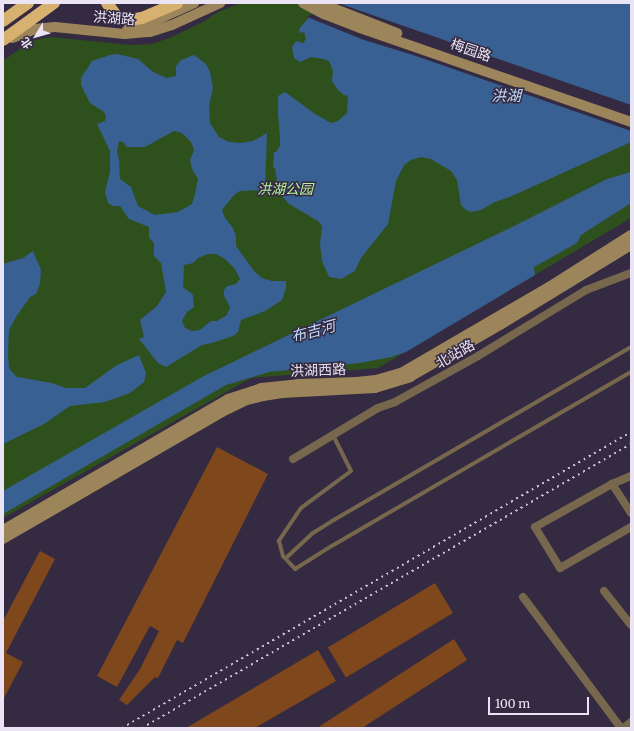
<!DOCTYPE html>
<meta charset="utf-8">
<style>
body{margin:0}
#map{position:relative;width:634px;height:731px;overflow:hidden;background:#342a42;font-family:Merriweather,"Noto Sans SC",serif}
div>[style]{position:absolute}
.green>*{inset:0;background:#2e501d}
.water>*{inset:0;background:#386093}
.pier>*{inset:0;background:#342a42}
.building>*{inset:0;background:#7f471c;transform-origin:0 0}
.lane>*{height:4px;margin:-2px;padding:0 2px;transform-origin:2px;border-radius:2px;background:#76674d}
.street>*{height:8px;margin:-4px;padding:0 4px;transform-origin:4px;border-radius:4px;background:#76674d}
.secondary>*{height:10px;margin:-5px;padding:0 5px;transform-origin:5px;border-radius:5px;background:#9d855b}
.highway>*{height:12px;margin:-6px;padding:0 6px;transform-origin:6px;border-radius:6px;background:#d7b16f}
.rail>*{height:2px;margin-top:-1px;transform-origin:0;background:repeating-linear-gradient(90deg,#c8c1d2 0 2px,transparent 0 6px)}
span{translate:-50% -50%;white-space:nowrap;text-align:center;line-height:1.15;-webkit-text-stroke:3px #342a42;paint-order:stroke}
.street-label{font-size:14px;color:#eae4f4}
.park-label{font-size:14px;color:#b7f19e;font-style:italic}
.water-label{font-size:15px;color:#c5dcfb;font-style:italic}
.frame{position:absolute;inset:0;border:4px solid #eae4f4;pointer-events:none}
.north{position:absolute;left:16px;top:16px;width:40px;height:40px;-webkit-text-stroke:3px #342a42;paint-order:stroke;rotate:233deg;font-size:11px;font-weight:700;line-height:16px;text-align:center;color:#eae4f4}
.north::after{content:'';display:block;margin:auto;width:14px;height:18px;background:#eae4f4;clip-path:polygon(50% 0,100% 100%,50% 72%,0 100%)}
.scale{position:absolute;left:488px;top:697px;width:101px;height:18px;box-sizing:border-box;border:2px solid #eae4f4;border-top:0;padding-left:5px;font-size:12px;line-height:14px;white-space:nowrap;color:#eae4f4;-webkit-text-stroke:3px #342a42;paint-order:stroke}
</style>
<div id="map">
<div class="green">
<div style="clip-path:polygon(241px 3px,631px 3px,631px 218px,378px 368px,251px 378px,3px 518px,3px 61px,31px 41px,51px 37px,131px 45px,152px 44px,172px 37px,203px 22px,218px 12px)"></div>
</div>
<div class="water">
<div style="clip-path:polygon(357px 3px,631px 3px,631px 142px,512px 196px,495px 202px,481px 210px,471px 212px,466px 210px,461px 205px,457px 180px,451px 171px,431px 159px,421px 157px,411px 160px,404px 165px,396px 181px,388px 224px,361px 258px,355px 271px,341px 279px,329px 277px,322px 261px,320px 244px,322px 226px,318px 221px,289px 204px,282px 196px,278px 188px,275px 168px,273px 167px,274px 152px,276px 152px,280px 146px,280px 139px,278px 113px,278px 96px,285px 92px,315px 114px,331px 123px,338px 121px,347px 113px,348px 96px,344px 95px,338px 90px,332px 81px,333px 71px,329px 61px,323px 59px,311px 57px,300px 62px,294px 58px,292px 47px,296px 41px,303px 43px,306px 39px,304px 32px,300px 33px,299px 29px,310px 16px,333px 5px)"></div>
<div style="clip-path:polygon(evenodd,117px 54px,138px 59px,153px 72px,167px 78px,176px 76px,176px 66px,181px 60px,194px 55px,206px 64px,210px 72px,213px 88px,209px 106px,210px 123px,219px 137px,229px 142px,241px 143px,253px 141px,267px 133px,265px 190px,240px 191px,234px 195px,222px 210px,225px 218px,233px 228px,236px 236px,236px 246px,254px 271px,262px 278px,272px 281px,286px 281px,286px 288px,282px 300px,265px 311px,241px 320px,238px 332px,233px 336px,212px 343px,202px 345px,166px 367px,158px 363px,139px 339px,144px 337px,140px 320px,157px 306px,166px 292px,161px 263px,154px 256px,154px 243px,149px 238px,149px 227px,129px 219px,120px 206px,113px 206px,108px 203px,105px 192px,110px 172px,110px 151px,97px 124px,105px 121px,106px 117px,104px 112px,90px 103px,81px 85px,81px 78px,92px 61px,110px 55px,117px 54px,174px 131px,182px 133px,191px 142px,194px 150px,190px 160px,192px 169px,198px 179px,195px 194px,192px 204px,178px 212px,155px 215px,138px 206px,131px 187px,120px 179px,119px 160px,117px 151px,119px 141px,123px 142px,127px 147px,145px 147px,174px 131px,117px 54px,208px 254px,216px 254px,225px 259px,235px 269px,240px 279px,236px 284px,227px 286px,224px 290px,224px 296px,230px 307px,227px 315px,217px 321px,211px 321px,200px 330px,192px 331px,185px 328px,182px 321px,187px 312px,194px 307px,193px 295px,183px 287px,184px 265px,193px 263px,198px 258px,208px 254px)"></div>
<div style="clip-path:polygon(631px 172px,631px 203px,581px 235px,577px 243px,534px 267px,535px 275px,406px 352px,391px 357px,360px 363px,269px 372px,226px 385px,3px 514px,3px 491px,202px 377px,514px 226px,607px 179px)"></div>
<div style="clip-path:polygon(33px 251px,41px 270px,40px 284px,36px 294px,30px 297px,16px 317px,9px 330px,8px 354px,9px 368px,12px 372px,17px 377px,52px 383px,66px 388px,85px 388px,117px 365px,139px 355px,146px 373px,144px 382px,130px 393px,105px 402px,70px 406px,44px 424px,3px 444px,3px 264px,23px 258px)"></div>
</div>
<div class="pier">
<div style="clip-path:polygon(333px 3px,338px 3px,631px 105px,631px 131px,413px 55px,364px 40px,307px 17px)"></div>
</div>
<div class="building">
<div style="clip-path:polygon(217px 447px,268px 474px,183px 643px,177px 640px,158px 678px,155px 677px,127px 705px,119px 700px,140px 669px,159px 631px,150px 626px,117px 687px,97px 676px)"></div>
<div style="clip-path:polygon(40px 551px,55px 559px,6px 653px,23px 662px,3px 700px,3px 621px)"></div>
<div style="left:435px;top:583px;width:35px;height:125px;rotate:59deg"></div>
<div style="clip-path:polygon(454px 639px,467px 660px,362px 728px,317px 728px)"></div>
<div style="clip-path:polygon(318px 650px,336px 681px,255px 728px,186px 728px)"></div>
</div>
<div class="lane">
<div style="left:333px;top:435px;width:40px;rotate:63.4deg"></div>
<div style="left:351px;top:471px;width:62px;rotate:143.5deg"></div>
<div style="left:301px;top:508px;width:40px;rotate:124deg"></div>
<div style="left:279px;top:541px;width:16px;rotate:75deg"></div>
<div style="left:283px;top:556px;width:18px;rotate:47deg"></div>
<div style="left:295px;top:569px;width:41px;rotate:-32.2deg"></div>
<div style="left:330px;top:547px;width:348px;rotate:-30.2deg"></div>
<div style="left:286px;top:558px;width:37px;rotate:-43deg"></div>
<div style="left:313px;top:533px;width:22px;rotate:-32deg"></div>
<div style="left:332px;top:521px;width:346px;rotate:-30.2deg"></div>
</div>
<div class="street">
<div style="left:293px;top:459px;width:99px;rotate:-31deg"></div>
<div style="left:378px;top:408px;width:18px;rotate:-19deg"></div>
<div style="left:395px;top:402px;width:95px;rotate:-29deg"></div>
<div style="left:478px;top:356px;width:127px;rotate:-31.4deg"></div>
<div style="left:586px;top:290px;width:48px;rotate:-20.7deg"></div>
<div style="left:612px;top:484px;width:21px;rotate:-23deg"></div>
<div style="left:631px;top:513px;width:35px;rotate:-123deg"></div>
<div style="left:612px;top:484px;width:88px;rotate:150.8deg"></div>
<div style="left:535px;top:527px;width:48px;rotate:58.6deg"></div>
<div style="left:560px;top:568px;width:82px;rotate:-30deg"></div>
<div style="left:604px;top:591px;width:43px;rotate:51.5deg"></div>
<div style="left:523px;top:597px;width:164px;rotate:53.2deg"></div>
<div style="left:624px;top:728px;width:9px;rotate:-41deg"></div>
</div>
<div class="secondary">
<div style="left:303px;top:3px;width:24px;rotate:28deg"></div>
<div style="left:324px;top:14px;width:39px;rotate:21deg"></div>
<div style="left:360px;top:28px;width:287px;rotate:19.1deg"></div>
<div style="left:320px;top:3px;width:83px;rotate:21.3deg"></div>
<div style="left:127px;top:30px;width:22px;rotate:-16deg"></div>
<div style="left:148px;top:24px;width:51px;rotate:-24.5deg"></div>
<div style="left:12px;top:38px;width:25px;rotate:-21deg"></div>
<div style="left:35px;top:29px;width:20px;rotate:-6deg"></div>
<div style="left:55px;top:27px;width:70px;rotate:5.7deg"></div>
<div style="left:125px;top:34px;width:25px;rotate:-5deg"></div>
<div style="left:150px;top:32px;width:23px;rotate:-18deg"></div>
<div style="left:172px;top:25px;width:53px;rotate:-24.6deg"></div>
<div style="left:3px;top:530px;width:260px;rotate:-30.2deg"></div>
<div style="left:228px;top:399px;width:35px;rotate:-18deg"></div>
<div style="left:261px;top:388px;width:37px;rotate:-6deg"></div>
<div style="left:298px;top:384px;width:59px;rotate:-1.9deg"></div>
<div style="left:357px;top:382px;width:19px;rotate:-6deg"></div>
<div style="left:376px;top:380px;width:26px;rotate:-16deg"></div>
<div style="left:401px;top:373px;width:171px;rotate:-30.2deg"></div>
<div style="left:549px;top:287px;width:97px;rotate:-32.4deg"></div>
<div style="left:3px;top:539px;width:253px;rotate:-30.1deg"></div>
<div style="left:222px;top:412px;width:28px;rotate:-26deg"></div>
<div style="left:247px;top:400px;width:16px;rotate:-14deg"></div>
<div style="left:263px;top:396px;width:19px;rotate:-9deg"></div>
<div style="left:282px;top:393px;width:93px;rotate:-3.1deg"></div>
<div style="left:375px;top:388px;width:37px;rotate:-17deg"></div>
<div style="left:410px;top:377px;width:104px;rotate:-30deg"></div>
<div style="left:500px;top:325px;width:153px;rotate:-31.4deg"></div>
</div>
<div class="highway">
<div style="left:107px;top:3px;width:17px;rotate:54deg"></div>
<div style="left:117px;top:17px;width:11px;rotate:15deg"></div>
<div style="left:128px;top:20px;width:14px;rotate:-8deg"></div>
<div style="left:142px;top:18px;width:38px;rotate:-23deg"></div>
<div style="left:3px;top:21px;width:31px;rotate:-36deg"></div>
<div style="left:3px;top:40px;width:63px;rotate:-36deg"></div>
</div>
<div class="rail">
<div style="left:122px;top:728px;width:589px;rotate:-30.18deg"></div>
<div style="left:142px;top:728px;width:565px;rotate:-30.15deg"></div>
</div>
<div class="street-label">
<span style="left:114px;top:18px;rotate:4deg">洪湖路</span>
<span style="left:471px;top:50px;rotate:19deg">梅园路</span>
<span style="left:455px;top:354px;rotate:-30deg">北站路</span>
<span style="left:318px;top:370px;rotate:-2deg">洪湖西路</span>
</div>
<div class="park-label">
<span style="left:285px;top:189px">洪湖公园</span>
</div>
<div class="water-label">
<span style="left:506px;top:96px">洪湖</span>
<span style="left:313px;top:331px;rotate:-15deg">布吉河</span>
</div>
<div class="frame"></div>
<div class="north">北</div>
<div class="scale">100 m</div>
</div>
